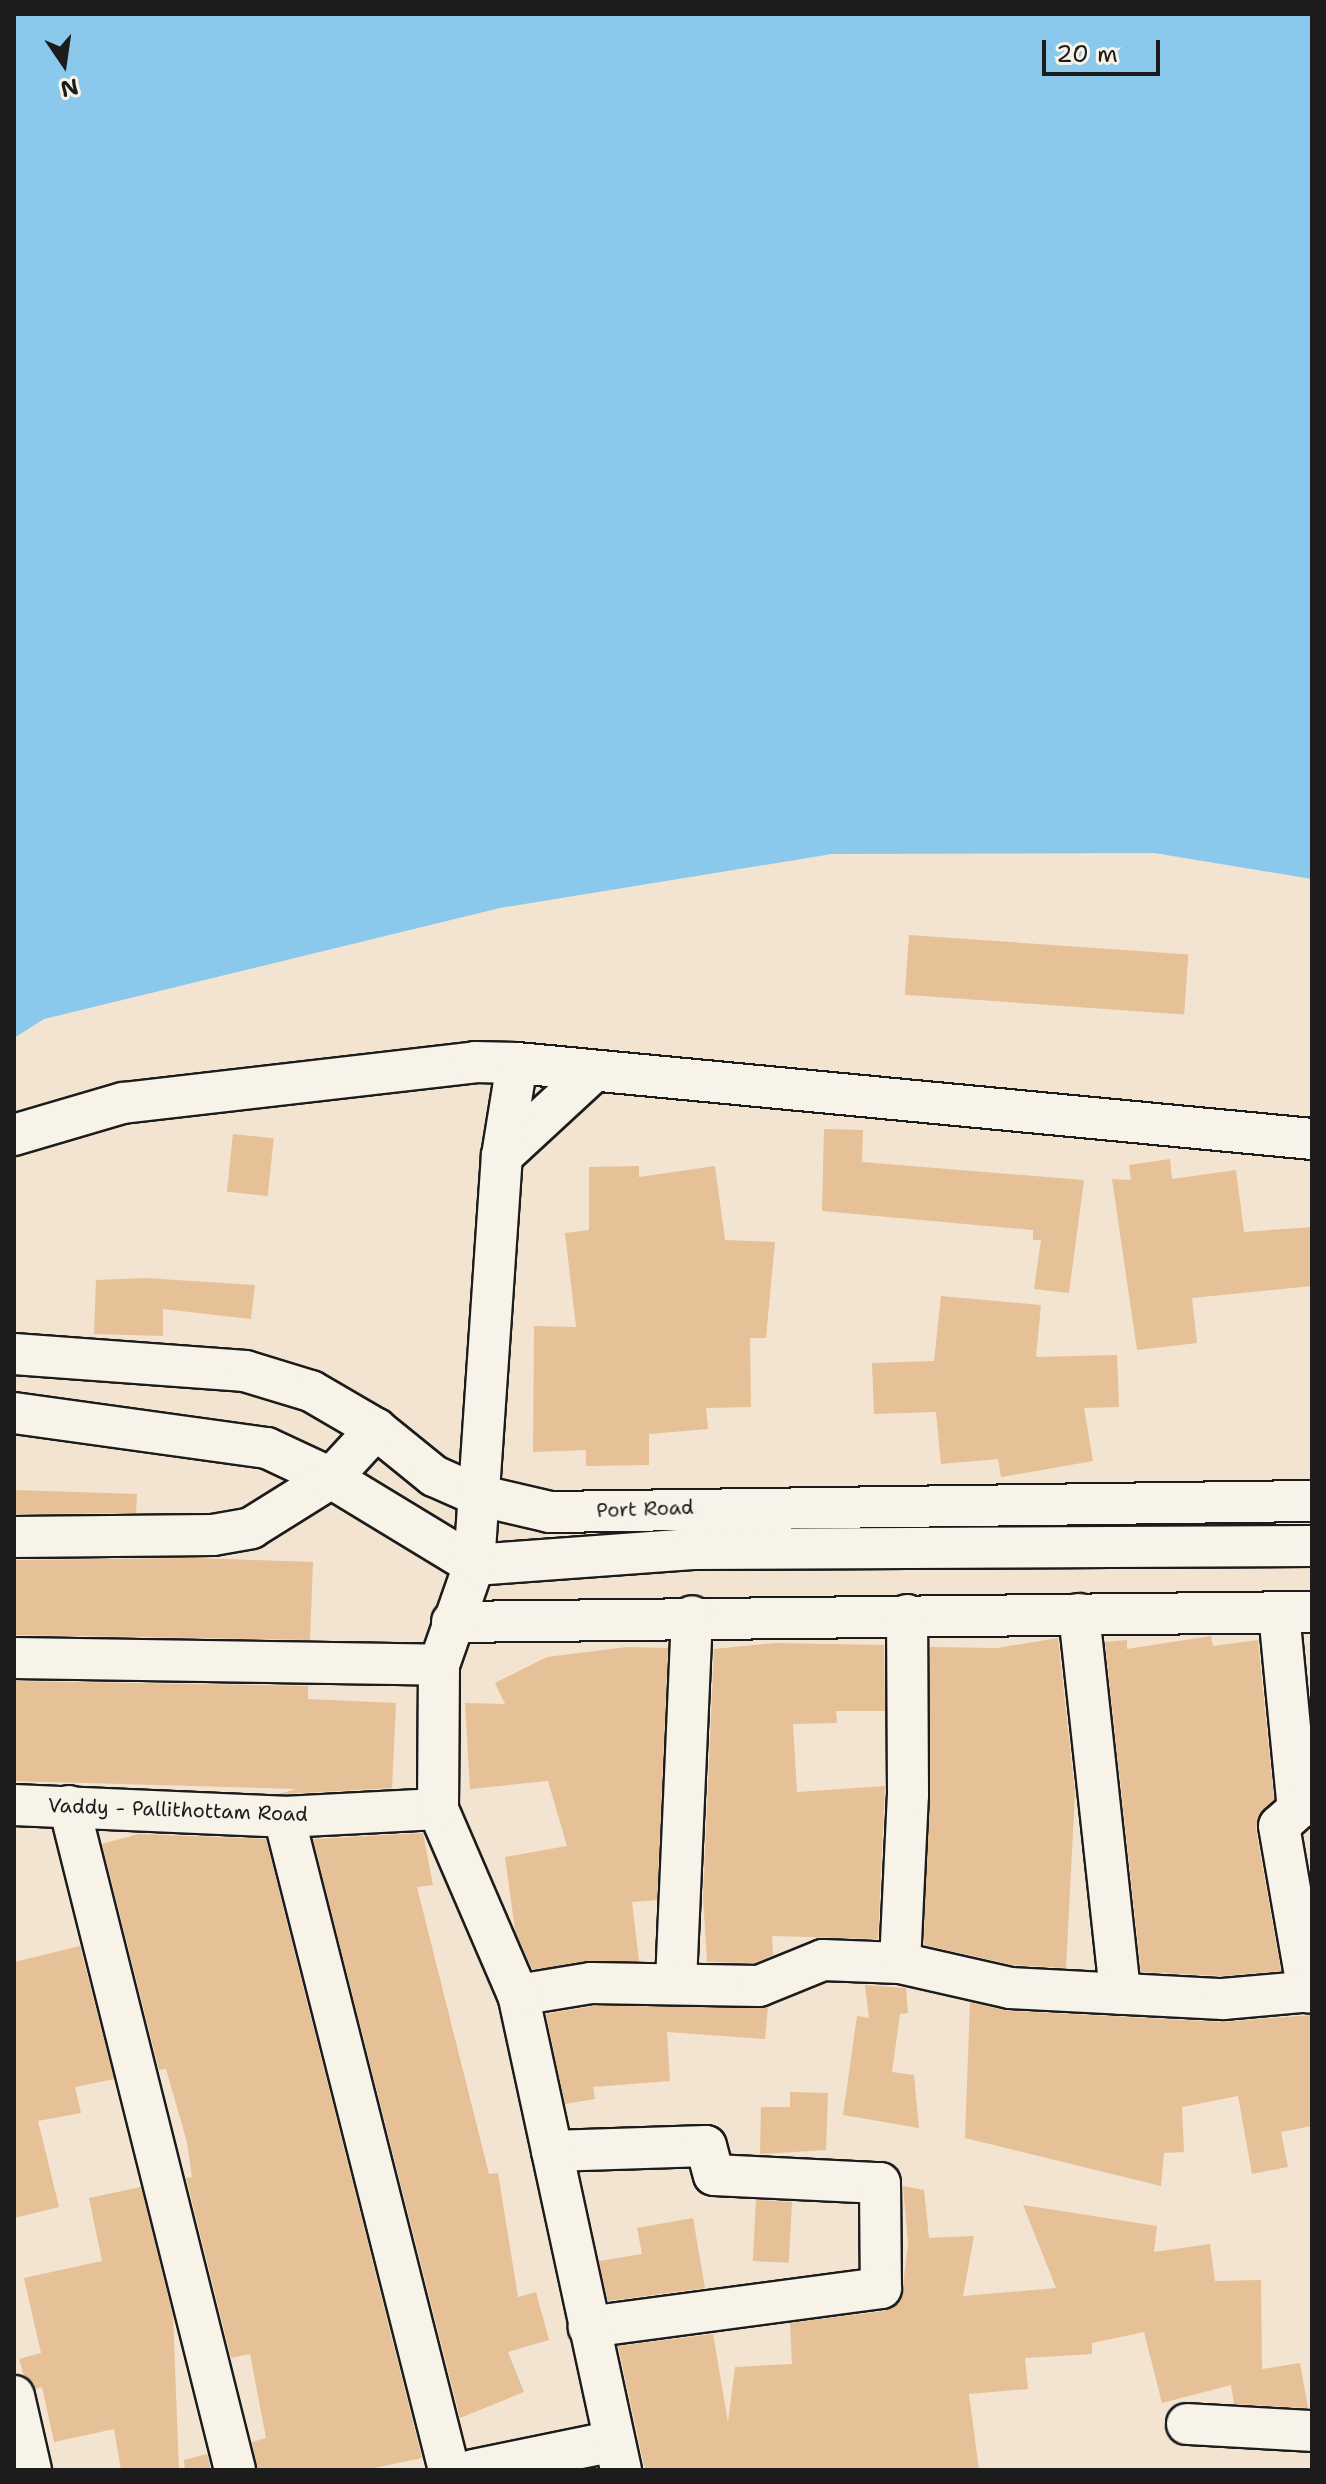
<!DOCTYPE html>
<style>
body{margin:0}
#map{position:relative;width:1326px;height:2484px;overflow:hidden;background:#f2e4d0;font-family:"Shantell Sans",sans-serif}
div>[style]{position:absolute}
.water>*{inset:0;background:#8bc9ec}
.building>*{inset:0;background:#e6c097;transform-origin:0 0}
.roads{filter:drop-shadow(2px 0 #1c1c1c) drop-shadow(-2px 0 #1c1c1c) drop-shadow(0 2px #1c1c1c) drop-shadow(0 -2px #1c1c1c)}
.minor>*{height:40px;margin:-20px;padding:0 20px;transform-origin:20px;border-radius:20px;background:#f7f3e8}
span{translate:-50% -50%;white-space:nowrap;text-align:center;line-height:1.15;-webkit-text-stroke:6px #f7f3e8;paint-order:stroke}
.street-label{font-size:20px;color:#1c1c1c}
.frame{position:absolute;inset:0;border:16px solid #1c1c1c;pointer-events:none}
.north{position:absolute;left:24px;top:24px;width:80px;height:80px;-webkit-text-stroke:6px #f7f3e8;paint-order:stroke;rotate:167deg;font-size:22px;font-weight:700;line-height:32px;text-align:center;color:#1c1c1c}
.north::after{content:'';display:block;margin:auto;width:28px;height:36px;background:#1c1c1c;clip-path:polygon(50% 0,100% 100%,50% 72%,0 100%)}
.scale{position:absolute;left:1042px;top:40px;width:118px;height:36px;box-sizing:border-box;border:4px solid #1c1c1c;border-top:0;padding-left:10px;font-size:24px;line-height:28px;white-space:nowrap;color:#1c1c1c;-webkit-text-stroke:6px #f7f3e8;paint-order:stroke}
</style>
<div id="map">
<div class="water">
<div style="clip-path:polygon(14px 14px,1312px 14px,1312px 879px,1154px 853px,832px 854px,500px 908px,44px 1019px,14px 1038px)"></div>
</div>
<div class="building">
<div style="left:909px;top:935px;width:280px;height:60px;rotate:4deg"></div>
<div style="clip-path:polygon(824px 1129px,863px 1130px,862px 1162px,1084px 1180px,1069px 1293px,1034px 1289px,1041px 1240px,1033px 1240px,1033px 1230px,822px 1211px)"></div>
<div style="left:233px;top:1134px;width:41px;height:58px;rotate:6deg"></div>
<div style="clip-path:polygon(1170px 1159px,1172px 1179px,1236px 1170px,1244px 1232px,1312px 1227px,1312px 1286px,1192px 1298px,1197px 1343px,1137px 1350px,1112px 1179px,1131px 1180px,1129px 1165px)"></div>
<div style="clip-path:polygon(639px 1166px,639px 1177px,715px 1166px,725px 1240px,775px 1242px,766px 1338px,750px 1338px,751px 1407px,706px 1408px,708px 1429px,649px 1434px,649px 1465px,586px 1466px,586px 1450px,533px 1452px,534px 1326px,576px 1327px,565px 1233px,589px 1230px,589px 1167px)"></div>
<div style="clip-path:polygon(145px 1278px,255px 1285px,251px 1319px,163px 1309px,163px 1336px,94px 1334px,96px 1280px)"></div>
<div style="clip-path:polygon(941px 1296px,1041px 1305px,1036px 1357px,1117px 1355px,1119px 1407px,1084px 1408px,1093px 1461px,1001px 1477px,998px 1459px,941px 1464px,936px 1412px,874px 1414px,872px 1363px,934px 1361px)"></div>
<div style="clip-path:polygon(14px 1490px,137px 1494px,136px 1513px,14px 1514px)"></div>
<div style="clip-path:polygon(194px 1558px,313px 1562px,310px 1640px,14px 1635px,14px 1560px)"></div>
<div style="clip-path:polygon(1211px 1636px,1213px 1646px,1258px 1640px,1274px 1800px,1258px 1818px,1256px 1830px,1281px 1971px,1223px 1976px,1141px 1972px,1105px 1642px,1127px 1640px,1127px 1649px)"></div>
<div style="clip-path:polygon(1058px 1638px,1075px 1793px,1066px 1968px,1013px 1965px,924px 1945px,930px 1647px,997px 1648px)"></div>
<div style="clip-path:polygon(775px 1643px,884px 1645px,885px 1711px,836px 1711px,837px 1723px,793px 1724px,797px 1792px,885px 1786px,878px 1939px,772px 1936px,773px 1955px,755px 1963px,707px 1962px,703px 1896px,714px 1649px)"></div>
<div style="clip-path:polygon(627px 1647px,668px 1648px,657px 1900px,632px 1902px,639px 1961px,532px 1969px,515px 1930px,505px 1857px,567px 1846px,548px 1781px,470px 1789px,465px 1703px,505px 1704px,495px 1683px,547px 1657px)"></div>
<div style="clip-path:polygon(14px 1681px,308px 1686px,308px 1699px,396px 1703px,392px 1788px,284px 1794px,279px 1794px,297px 1789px,14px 1781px)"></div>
<div style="clip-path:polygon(423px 1833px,433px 1885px,417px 1887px,489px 2174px,498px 2173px,518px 2297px,536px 2292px,549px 2340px,508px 2352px,524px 2392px,460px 2418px,313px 1839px)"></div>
<div style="clip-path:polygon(138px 1834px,266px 1839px,422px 2458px,364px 2470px,257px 2470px,252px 2442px,266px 2438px,250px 2354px,231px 2358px,186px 2178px,192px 2177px,187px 2142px,166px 2069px,159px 2070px,102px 1844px)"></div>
<div style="clip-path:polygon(80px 1946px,114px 2079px,75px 2087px,81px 2113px,38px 2121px,59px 2207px,14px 2218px,14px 1962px)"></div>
<div style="clip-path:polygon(865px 1985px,906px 1988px,908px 2013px,900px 2014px,892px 2072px,914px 2075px,919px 2128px,843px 2115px,857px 2016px,869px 2018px)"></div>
<div style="clip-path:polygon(970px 2002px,1009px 2011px,1222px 2022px,1312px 2015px,1312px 2126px,1281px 2132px,1288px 2167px,1252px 2174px,1238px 2096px,1182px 2107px,1184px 2152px,1164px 2153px,1161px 2186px,965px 2138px)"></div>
<div style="clip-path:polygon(593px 2006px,768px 2007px,765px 2039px,667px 2032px,670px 2081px,593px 2087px,595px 2099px,565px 2104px,546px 2014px)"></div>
<div style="clip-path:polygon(790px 2092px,828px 2093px,826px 2150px,760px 2154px,761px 2107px,790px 2107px)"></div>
<div style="clip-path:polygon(903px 2186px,924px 2190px,929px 2238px,974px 2236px,963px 2296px,1056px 2288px,1023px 2205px,1157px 2226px,1154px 2252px,1210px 2244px,1215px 2281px,1261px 2280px,1262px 2369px,1300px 2363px,1308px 2408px,1234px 2404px,1231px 2385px,1162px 2403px,1144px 2332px,1092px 2343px,1092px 2354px,1025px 2358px,1028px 2389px,969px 2394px,979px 2470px,645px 2470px,618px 2346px,713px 2334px,728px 2422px,735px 2367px,792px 2364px,790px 2323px,884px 2311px,901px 2301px,908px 2244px)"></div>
<div style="clip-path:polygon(141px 2187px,173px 2316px,179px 2470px,121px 2470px,114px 2429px,54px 2442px,42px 2387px,35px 2389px,24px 2376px,19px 2359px,41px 2353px,24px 2278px,102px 2261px,89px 2198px)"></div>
<div style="left:756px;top:2200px;width:36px;height:61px;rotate:3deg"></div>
<div style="clip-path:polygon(693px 2218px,705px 2288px,608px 2301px,599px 2261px,642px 2254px,637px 2228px)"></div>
<div style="clip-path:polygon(207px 2454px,211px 2470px,185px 2470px,184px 2460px)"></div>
</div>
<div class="roads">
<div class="minor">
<div style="left:14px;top:1135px;width:114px;rotate:-16.4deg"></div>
<div style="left:123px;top:1103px;width:354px;rotate:-6.6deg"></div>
<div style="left:475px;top:1062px;width:42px;rotate:1.4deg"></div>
<div style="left:502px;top:1156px;width:125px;rotate:-42.7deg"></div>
<div style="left:14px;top:1354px;width:232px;rotate:4.2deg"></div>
<div style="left:245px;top:1371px;width:69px;rotate:16.9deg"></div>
<div style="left:311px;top:1391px;width:75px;rotate:30.3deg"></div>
<div style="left:376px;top:1429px;width:75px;rotate:39deg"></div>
<div style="left:434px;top:1476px;width:47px;rotate:23.8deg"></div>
<div style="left:477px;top:1495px;width:75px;rotate:13.1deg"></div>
<div style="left:550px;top:1512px;width:762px;rotate:-0.83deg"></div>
<div style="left:14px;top:1413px;width:255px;rotate:7.9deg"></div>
<div style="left:267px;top:1448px;width:71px;rotate:25.1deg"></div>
<div style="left:331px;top:1478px;width:167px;rotate:31.3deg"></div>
<div style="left:474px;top:1565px;width:219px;rotate:-4.2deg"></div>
<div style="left:692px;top:1549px;width:620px;rotate:-0.28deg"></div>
<div style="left:14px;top:1537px;width:199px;rotate:-0.6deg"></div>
<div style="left:213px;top:1535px;width:39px;rotate:-10deg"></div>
<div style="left:251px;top:1528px;width:94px;rotate:-32deg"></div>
<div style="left:331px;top:1478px;width:67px;rotate:-47.4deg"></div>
<div style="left:1279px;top:1613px;width:197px;rotate:84.5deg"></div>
<div style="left:1298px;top:1809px;width:25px;rotate:138deg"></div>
<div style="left:1279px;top:1826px;width:169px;rotate:80.1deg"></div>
<div style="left:1079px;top:1614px;width:382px;rotate:83.8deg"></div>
<div style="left:452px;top:1622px;width:860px;rotate:-0.67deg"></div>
<div style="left:14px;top:1658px;width:425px;rotate:0.9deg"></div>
<div style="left:14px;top:1805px;width:270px;rotate:2.5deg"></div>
<div style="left:284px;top:1817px;width:154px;rotate:-3deg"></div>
<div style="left:69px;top:1806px;width:684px;rotate:75.96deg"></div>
<div style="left:284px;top:1817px;width:674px;rotate:75.82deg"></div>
<div style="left:900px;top:1963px;width:168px;rotate:-87.3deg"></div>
<div style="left:908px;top:1795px;width:180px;rotate:-90.3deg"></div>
<div style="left:676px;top:1982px;width:366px;rotate:-87.5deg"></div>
<div style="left:518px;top:1995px;width:74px;rotate:-9.3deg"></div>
<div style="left:591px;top:1983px;width:168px;rotate:1deg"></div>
<div style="left:759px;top:1986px;width:69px;rotate:-22.1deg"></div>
<div style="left:823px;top:1960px;width:77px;rotate:2.2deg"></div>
<div style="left:900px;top:1963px;width:113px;rotate:12.8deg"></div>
<div style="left:1010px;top:1988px;width:213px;rotate:3deg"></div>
<div style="left:1223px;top:1999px;width:89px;rotate:-5.1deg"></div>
<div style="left:552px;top:2151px;width:154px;rotate:-1.9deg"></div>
<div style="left:706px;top:2146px;width:30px;rotate:75deg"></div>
<div style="left:714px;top:2175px;width:166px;rotate:2.8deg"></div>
<div style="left:880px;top:2183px;width:105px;rotate:89.5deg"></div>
<div style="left:881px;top:2288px;width:295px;rotate:172.4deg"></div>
<div style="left:14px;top:2396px;width:76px;rotate:77.1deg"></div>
<div style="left:1187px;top:2424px;width:125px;rotate:3.2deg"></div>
<div style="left:473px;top:2470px;width:144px;rotate:-11.6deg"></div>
<div style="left:621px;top:2470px;width:486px;rotate:-102.2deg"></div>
<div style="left:518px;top:1995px;width:202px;rotate:-113.3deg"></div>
<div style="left:438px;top:1809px;width:144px;rotate:-89.6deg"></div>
<div style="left:439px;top:1665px;width:106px;rotate:-70.7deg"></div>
<div style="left:474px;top:1565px;width:410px;rotate:-86.1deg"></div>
<div style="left:502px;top:1156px;width:94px;rotate:-80.8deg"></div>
<div style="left:517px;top:1063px;width:799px;rotate:5.46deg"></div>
</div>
</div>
<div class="street-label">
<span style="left:645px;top:1509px;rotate:-2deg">Port Road</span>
<span style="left:178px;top:1810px;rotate:2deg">Vaddy - Pallithottam Road</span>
</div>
<div class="frame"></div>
<div class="north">N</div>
<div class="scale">20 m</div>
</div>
